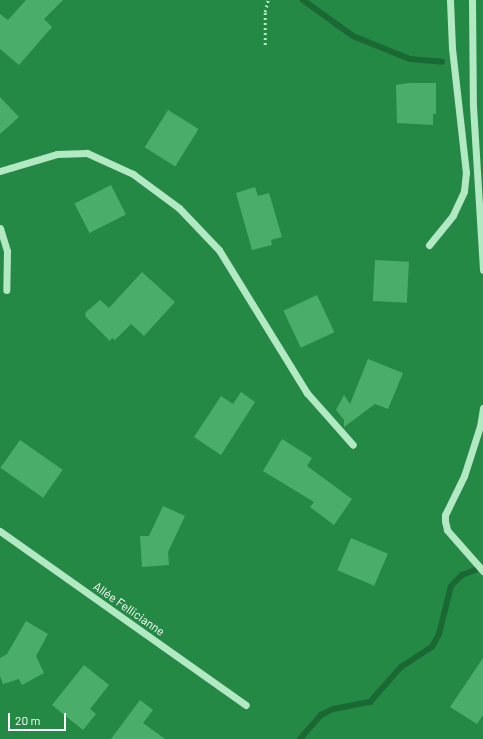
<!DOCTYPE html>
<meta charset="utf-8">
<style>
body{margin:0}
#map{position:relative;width:483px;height:739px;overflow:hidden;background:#258946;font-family:Barlow,sans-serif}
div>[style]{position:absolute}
.stream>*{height:6px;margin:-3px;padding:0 3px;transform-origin:3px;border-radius:3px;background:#1a6935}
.building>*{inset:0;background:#4aae6a;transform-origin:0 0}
.path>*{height:2.5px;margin-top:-1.25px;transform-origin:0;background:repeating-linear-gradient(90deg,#b2e9c3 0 2px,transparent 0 5px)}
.minor>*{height:7px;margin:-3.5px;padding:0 3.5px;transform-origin:3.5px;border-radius:3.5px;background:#b2e9c3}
span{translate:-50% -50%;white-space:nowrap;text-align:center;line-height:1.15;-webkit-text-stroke:4px #258946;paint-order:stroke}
.street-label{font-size:12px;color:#fff}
.scale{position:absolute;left:8px;top:713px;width:58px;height:18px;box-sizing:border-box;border:2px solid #fff;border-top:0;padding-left:5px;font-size:12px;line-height:14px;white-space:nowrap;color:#fff;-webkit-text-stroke:3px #258946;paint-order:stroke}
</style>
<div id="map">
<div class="stream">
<div style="left:303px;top:0;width:62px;rotate:35.8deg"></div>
<div style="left:353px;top:36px;width:61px;rotate:22deg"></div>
<div style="left:410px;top:59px;width:32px;rotate:5deg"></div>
<div style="left:300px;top:739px;width:32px;rotate:-49deg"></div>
<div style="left:321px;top:715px;width:13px;rotate:-27deg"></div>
<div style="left:333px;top:709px;width:38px;rotate:-11deg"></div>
<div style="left:370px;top:702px;width:47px;rotate:-48.5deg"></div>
<div style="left:401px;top:667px;width:37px;rotate:-33deg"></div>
<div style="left:432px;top:647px;width:15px;rotate:-62deg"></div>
<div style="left:439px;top:634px;width:49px;rotate:-76deg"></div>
<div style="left:451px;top:586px;width:16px;rotate:-45deg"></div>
<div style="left:462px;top:575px;width:14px;rotate:-21deg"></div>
</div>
<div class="building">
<div style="clip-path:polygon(26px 0,63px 0,44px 19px,52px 27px,19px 65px,0 49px,0 14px,8px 20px)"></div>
<div style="clip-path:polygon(409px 83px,436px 83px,436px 114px,433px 114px,433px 125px,397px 123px,396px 85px)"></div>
<div style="clip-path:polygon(0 97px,19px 117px,0 134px)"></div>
<div style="left:168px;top:110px;width:36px;height:44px;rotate:32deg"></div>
<div style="left:111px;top:185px;width:33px;height:41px;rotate:63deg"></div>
<div style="clip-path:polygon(255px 187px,258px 196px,269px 193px,282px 237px,271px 240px,272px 245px,252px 250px,236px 193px)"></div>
<div style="left:375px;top:260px;width:34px;height:41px;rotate:3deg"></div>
<div style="clip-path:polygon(142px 272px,175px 302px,144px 336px,131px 324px,115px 340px,112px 338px,110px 341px,85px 316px,86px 312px,100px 300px,109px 308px)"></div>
<div style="left:317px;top:295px;width:41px;height:37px;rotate:65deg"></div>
<div style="clip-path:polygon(368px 359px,403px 373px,388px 409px,375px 404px,344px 427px,344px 420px,336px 410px,344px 395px,350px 404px)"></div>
<div style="clip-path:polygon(241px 392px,255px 402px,221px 455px,194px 437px,221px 396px,233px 404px)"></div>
<div style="clip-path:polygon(282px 439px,312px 458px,307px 466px,352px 499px,334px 525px,310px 507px,314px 502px,263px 471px)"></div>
<div style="left:20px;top:440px;width:52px;height:34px;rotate:35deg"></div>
<div style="clip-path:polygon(163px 506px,185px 516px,168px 552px,169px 565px,142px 567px,140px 536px,149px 536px)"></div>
<div style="left:351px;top:538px;width:40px;height:35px;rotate:23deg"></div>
<div style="clip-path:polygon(26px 621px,48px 634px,36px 656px,44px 673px,22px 685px,19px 679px,3px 684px,0 676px,0 658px,7px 654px)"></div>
<div style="clip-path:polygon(483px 658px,483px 715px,477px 724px,450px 707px)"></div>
<div style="clip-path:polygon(84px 665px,109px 685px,90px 709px,96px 714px,83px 730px,52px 705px)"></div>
<div style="clip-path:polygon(140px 700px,153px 710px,143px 723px,165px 739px,111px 739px)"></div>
</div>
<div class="path">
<div style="left:265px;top:45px;width:33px;rotate:-90deg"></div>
<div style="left:265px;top:12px;width:12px;rotate:-76deg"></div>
</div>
<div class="minor">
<div style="left:472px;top:0;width:106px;rotate:89.5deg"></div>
<div style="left:473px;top:106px;width:164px;rotate:86.5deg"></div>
<div style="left:0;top:171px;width:59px;rotate:-16.6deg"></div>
<div style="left:57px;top:154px;width:30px;rotate:-2deg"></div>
<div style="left:87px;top:153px;width:51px;rotate:24.5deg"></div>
<div style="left:133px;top:174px;width:57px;rotate:36.5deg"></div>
<div style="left:179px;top:208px;width:58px;rotate:46.4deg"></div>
<div style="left:219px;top:250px;width:168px;rotate:58.4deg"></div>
<div style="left:307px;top:393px;width:69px;rotate:48.5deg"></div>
<div style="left:0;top:228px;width:24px;rotate:73deg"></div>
<div style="left:7px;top:251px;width:39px;rotate:91deg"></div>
<div style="left:429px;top:245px;width:38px;rotate:-51deg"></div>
<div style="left:453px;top:215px;width:26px;rotate:-65deg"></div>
<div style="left:464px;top:191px;width:18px;rotate:-84deg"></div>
<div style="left:466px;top:173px;width:126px;rotate:-96.4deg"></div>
<div style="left:452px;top:48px;width:48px;rotate:-92.4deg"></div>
<div style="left:483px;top:408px;width:18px;rotate:99deg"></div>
<div style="left:480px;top:426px;width:52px;rotate:107.7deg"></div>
<div style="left:464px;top:476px;width:43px;rotate:116deg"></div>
<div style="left:445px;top:515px;width:6px;rotate:90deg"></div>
<div style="left:445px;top:521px;width:9px;rotate:77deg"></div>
<div style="left:447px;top:530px;width:55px;rotate:48.7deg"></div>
<div style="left:0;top:531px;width:301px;rotate:35.3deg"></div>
</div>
<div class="street-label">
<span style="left:129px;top:609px;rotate:35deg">Allée Fellicianne</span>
</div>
<div class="scale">20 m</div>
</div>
